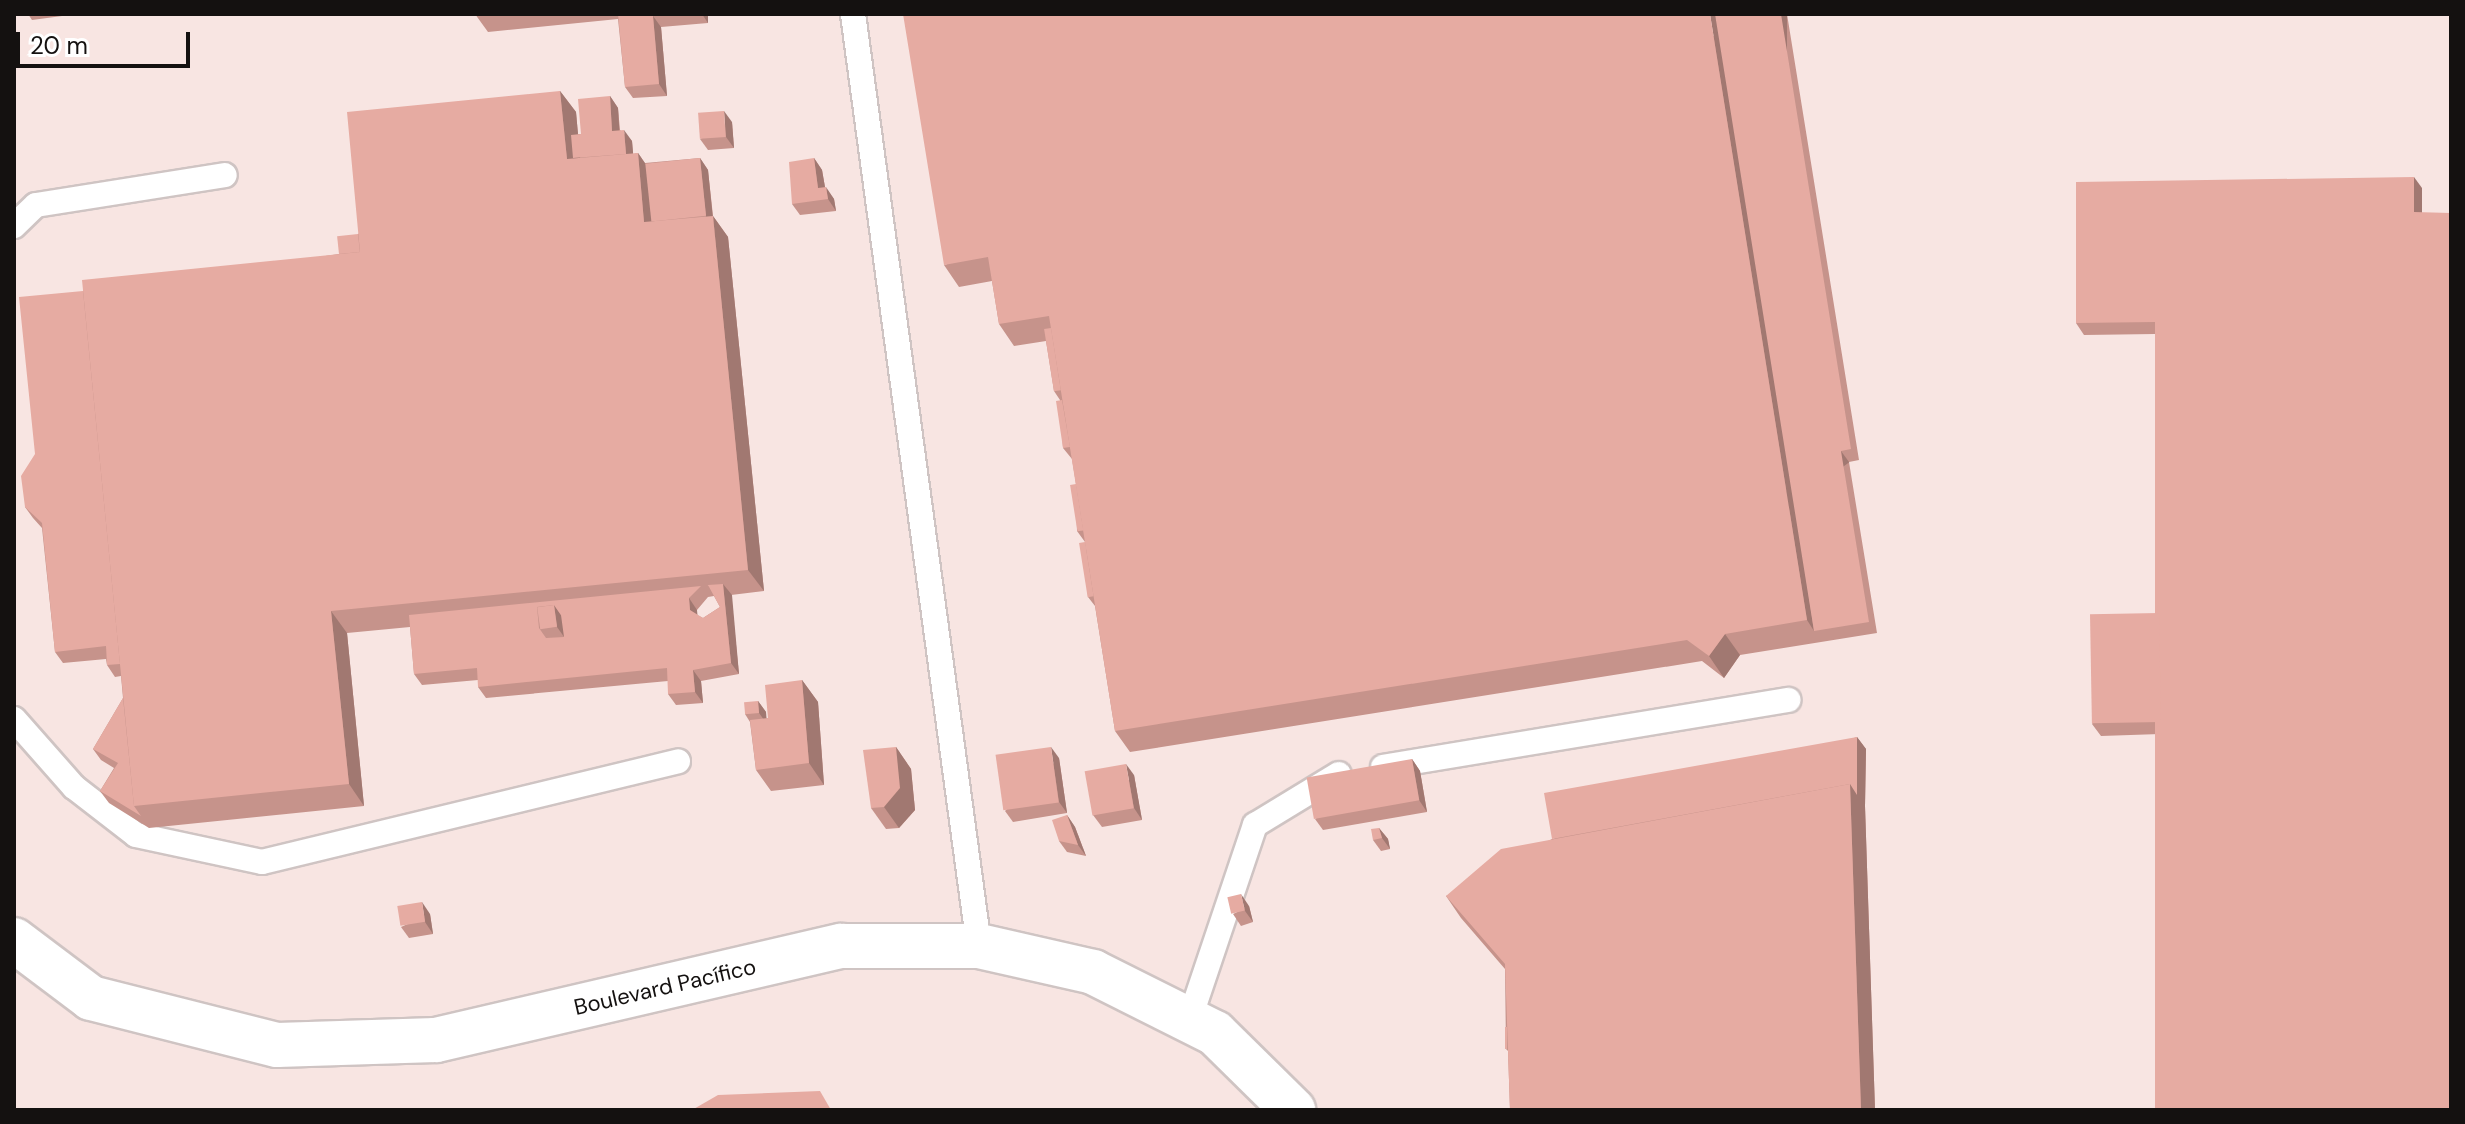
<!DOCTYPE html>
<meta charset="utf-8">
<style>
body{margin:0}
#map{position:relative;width:2465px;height:1124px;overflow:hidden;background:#fef3f1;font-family:"DM Sans",sans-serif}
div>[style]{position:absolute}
.built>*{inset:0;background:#f8e5e2;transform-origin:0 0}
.roads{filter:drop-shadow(2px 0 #cfc4c3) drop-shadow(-2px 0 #cfc4c3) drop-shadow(0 2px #cfc4c3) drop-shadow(0 -2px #cfc4c3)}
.lane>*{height:24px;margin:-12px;padding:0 12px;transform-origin:12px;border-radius:12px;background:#fff}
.primary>*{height:44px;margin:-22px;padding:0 22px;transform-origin:22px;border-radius:22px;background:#fff}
.wall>*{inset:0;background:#c6938b}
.shaded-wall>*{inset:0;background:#a17871;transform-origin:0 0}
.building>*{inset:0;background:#e6aba2;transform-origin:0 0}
span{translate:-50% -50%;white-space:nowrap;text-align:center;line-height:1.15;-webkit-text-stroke:6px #fff;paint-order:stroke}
.street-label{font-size:22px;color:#141110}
.frame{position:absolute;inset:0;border:16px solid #141110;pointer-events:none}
.scale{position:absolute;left:16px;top:32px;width:174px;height:36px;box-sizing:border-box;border:4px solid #141110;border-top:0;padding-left:10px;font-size:24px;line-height:28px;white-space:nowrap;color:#141110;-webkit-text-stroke:6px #fff;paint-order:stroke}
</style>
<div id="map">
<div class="built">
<div style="left:14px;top:14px;width:2437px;height:1096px"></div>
</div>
<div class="roads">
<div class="lane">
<div style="left:853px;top:14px;width:940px;rotate:82.3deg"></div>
<div style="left:14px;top:226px;width:30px;rotate:-44deg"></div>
<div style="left:36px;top:205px;width:191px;rotate:-9deg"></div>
<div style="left:14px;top:719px;width:91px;rotate:48.6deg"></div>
<div style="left:74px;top:787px;width:78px;rotate:37.7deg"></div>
<div style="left:136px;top:835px;width:129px;rotate:12.1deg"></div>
<div style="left:262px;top:862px;width:428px;rotate:-13.6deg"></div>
<div style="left:1383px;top:767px;width:411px;rotate:-9.4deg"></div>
<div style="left:1189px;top:1021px;width:207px;rotate:-71.4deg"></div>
<div style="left:1255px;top:825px;width:98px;rotate:-31.3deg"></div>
</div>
<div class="primary">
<div style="left:14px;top:940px;width:96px;rotate:37deg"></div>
<div style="left:91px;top:998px;width:192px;rotate:14.2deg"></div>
<div style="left:277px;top:1045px;width:159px;rotate:-1.8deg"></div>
<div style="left:436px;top:1040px;width:416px;rotate:-13.1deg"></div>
<div style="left:841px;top:946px;width:138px"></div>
<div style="left:979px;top:946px;width:117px;rotate:12.8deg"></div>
<div style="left:1093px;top:972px;width:136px;rotate:26.6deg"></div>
<div style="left:1215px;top:1033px;width:110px;rotate:44.6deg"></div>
</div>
</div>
<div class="wall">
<div style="clip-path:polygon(28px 14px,77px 14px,32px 20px)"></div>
<div style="clip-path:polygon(475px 14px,708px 14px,708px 23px,661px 27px,667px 96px,633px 98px,625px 87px,618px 19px,488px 32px)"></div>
<div style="clip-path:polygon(1787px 14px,1859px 460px,1849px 462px,1877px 633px,1740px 655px,1724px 678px,1702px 661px,1130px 752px,1115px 731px,1095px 606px,1088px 597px,1085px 542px,1077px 531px,1076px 484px,1072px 459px,1063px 448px,1060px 400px,1054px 391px,1046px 341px,1014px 346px,999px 324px,992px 281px,959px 287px,944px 265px)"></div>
<div style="clip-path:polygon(evenodd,560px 91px,576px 112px,578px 134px,581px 134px,610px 96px,618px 108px,620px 130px,632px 141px,633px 154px,638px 153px,645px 163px,700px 158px,708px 170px,713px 216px,728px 237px,764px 591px,731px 595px,739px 674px,701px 681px,703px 703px,676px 705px,668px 694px,668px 681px,486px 698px,478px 687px,478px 680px,422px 685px,414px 674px,410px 627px,347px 633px,364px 806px,149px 828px,109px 803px,100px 791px,114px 768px,101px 760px,93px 749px,123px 698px,121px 676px,115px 677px,107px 665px,106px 659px,63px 663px,55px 652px,42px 528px,33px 518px,25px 507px,83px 291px,339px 254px,358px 234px,560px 91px,714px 596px,720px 607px,703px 618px,697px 615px,697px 610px,708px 597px,714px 596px)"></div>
<div style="clip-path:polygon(732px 122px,734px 148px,708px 150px,700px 139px)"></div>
<div style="clip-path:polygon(814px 158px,822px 170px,825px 187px,834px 199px,836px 211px,800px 215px,792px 204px)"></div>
<div style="clip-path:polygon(2422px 188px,2160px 734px,2101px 736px,2092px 724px,2159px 613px,2155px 334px,2084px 335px,2076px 323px)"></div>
<div style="clip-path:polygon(802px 680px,818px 702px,824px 785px,771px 791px,756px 770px,750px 722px,745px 714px,758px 701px,766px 712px,766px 718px,768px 718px)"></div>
<div style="clip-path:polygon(1857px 737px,1866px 749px,1865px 806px,1875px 1110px,1510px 1110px,1508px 1051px,1506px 1049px,1505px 969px,1461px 918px,1446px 896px,1552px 839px)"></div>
<div style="clip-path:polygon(896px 747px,911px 769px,915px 810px,899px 828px,886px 829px,871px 808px)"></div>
<div style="clip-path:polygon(1059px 758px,1067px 813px,1013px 822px,1005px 811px)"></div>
<div style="clip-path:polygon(1412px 759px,1420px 771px,1427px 812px,1323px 830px,1315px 819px)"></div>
<div style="clip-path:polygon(1134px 775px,1142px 820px,1102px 827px,1093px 815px)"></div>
<div style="clip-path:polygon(1067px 815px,1075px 827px,1086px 856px,1067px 852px,1059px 841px)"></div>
<div style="clip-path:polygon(1379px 828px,1388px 839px,1390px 849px,1381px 851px,1373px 840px)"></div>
<div style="clip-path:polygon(1249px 906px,1253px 922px,1241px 926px,1233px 914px)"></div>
<div style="clip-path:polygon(430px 914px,433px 934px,409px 938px,401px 927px)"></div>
</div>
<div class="shaded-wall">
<div style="clip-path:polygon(702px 14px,708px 14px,708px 23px)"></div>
<div style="clip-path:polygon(1710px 14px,1722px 14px,1814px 631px,1807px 620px)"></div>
<div style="left:1781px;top:14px;width:6px;height:441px"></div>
<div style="clip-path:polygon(653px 16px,661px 27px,667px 96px,659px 84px)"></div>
<div style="clip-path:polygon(560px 91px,576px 112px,581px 168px,567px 159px)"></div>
<div style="clip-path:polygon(610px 96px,618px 108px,620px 142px,612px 131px)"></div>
<div style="clip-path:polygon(724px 111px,732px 122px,734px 148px,726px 137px)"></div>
<div style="clip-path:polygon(624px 130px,632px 141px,635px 175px,627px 163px)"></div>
<div style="clip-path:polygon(638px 153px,653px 175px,658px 232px,644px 222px)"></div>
<div style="clip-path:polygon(700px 158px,708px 170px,715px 239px,707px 227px)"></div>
<div style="clip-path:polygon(814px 158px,822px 170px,827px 199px,818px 188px)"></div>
<div style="clip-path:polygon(2414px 177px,2422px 188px,2422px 224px,2414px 212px)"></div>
<div style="clip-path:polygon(826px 187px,834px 199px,836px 211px,828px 199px)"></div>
<div style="clip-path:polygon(713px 216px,728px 237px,764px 591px,748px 570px)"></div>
<div style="left:1841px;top:451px;width:14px;height:173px;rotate:54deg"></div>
<div style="clip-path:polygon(723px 584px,732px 595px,739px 674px,731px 663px)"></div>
<div style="clip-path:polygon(689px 598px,697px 610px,698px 621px,690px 610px)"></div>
<div style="clip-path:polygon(554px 605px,569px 627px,572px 648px,557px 627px)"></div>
<div style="clip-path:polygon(331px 611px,347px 633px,364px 806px,349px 784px)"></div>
<div style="clip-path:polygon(1725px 634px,1740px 655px,1724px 678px,1709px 656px)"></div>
<div style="clip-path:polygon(693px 670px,701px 681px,703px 703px,695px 692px)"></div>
<div style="clip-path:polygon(802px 680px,818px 702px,824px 785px,809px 763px)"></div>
<div style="clip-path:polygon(758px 701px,766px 712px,767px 724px,759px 713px)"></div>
<div style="clip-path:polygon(1857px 737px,1866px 749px,1865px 806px,1875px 1110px,1861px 1110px,1850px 784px)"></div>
<div style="clip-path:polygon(896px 747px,911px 769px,915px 810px,899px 828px,884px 807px)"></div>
<div style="clip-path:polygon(1051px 747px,1059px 758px,1067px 813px,1059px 802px)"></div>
<div style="clip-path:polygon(1412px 759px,1420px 771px,1427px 812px,1419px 800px)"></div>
<div style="clip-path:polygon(1126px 764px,1134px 775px,1142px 820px,1134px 808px)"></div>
<div style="clip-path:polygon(1067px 815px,1075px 827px,1086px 856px,1078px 845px)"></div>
<div style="clip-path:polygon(1379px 828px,1388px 839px,1390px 849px,1382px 838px)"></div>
<div style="clip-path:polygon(1241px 894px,1249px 906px,1253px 922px,1245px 911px)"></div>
<div style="clip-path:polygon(422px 902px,430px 914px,433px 934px,425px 922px)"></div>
</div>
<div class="building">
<div style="clip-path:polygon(618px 14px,672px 14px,653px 16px,659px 84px,625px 87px)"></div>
<div style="clip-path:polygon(903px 14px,1710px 14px,1807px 620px,1725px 634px,1709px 656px,1687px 640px,1115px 731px,1049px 316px,999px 324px,988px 257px,944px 265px)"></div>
<div style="clip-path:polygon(1715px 14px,1781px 14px,1851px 449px,1841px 451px,1869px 622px,1814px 631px)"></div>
<div style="clip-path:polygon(560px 91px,567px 159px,638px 153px,644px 222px,713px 216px,748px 570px,331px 611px,349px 784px,134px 806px,82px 280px,360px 252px,347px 112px)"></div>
<div style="clip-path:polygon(610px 96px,612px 131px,624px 130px,626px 154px,573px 158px,571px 135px,581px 134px,578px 99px)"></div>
<div style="left:724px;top:111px;width:26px;height:26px;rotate:86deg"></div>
<div style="left:700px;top:158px;width:58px;height:55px;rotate:84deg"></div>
<div style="clip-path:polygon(814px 158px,818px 188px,826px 187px,828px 199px,792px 204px,789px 162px)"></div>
<div style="clip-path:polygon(2414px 177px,2414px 212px,2451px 213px,2451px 309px,2155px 313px,2155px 322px,2076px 323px,2076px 182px)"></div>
<div style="left:358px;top:234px;width:18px;height:21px;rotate:84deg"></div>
<div style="clip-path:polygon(83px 291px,120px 664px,107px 665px,106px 646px,55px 652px,42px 523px,25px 507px,21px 476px,35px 454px,19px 297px)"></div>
<div style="left:2451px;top:309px;width:801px;height:296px;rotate:90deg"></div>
<div style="left:1051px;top:328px;width:63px;height:7px;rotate:81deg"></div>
<div style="clip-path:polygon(1062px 400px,1070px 447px,1063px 448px,1056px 401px)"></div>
<div style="left:1076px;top:484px;width:47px;height:6px;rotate:81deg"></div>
<div style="left:1085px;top:542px;width:55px;height:6px;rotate:81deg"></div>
<div style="clip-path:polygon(evenodd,723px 584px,731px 663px,693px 670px,695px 692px,668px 694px,667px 668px,478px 687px,477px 668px,414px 674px,409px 615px,701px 586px,689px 598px,690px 610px,703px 618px,720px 607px,708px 585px,723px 584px,554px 605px,561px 615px,564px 637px,546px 638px,539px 628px,537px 607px,554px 605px)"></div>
<div style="left:554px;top:605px;width:22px;height:17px;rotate:82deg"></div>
<div style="left:2159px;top:613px;width:109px;height:69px;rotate:89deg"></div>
<div style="clip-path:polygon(802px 680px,809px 763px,756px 770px,750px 720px,768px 718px,765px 685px)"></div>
<div style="clip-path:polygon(123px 698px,134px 806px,141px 816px,100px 791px,118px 763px,93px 749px)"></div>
<div style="left:758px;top:701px;width:12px;height:14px;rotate:85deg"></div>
<div style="clip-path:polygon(1857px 737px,1857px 795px,1850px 784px,1552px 839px,1544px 793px)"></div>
<div style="clip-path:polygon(896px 747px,900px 788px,884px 807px,871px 808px,863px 750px)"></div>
<div style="left:1051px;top:747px;width:56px;height:56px;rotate:82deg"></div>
<div style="left:1412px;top:759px;width:42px;height:107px;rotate:80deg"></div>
<div style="left:1126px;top:764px;width:45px;height:42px;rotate:80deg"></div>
<div style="clip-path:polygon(1850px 784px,1861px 1110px,1510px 1110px,1505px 964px,1446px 896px,1501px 849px)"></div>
<div style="clip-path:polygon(1067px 815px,1078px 845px,1059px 841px,1052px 820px)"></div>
<div style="clip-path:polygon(1379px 828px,1382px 838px,1373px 840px,1371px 829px)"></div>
<div style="left:1241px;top:894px;width:17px;height:14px;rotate:77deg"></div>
<div style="left:422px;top:902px;width:20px;height:25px;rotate:81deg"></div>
<div style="left:1505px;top:1027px;width:2px;height:22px"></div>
<div style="clip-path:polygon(820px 1091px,831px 1110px,692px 1110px,718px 1095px)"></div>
</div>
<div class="street-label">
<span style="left:665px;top:987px;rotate:-13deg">Boulevard Pacífico</span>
</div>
<div class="frame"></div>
<div class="scale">20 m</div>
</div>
